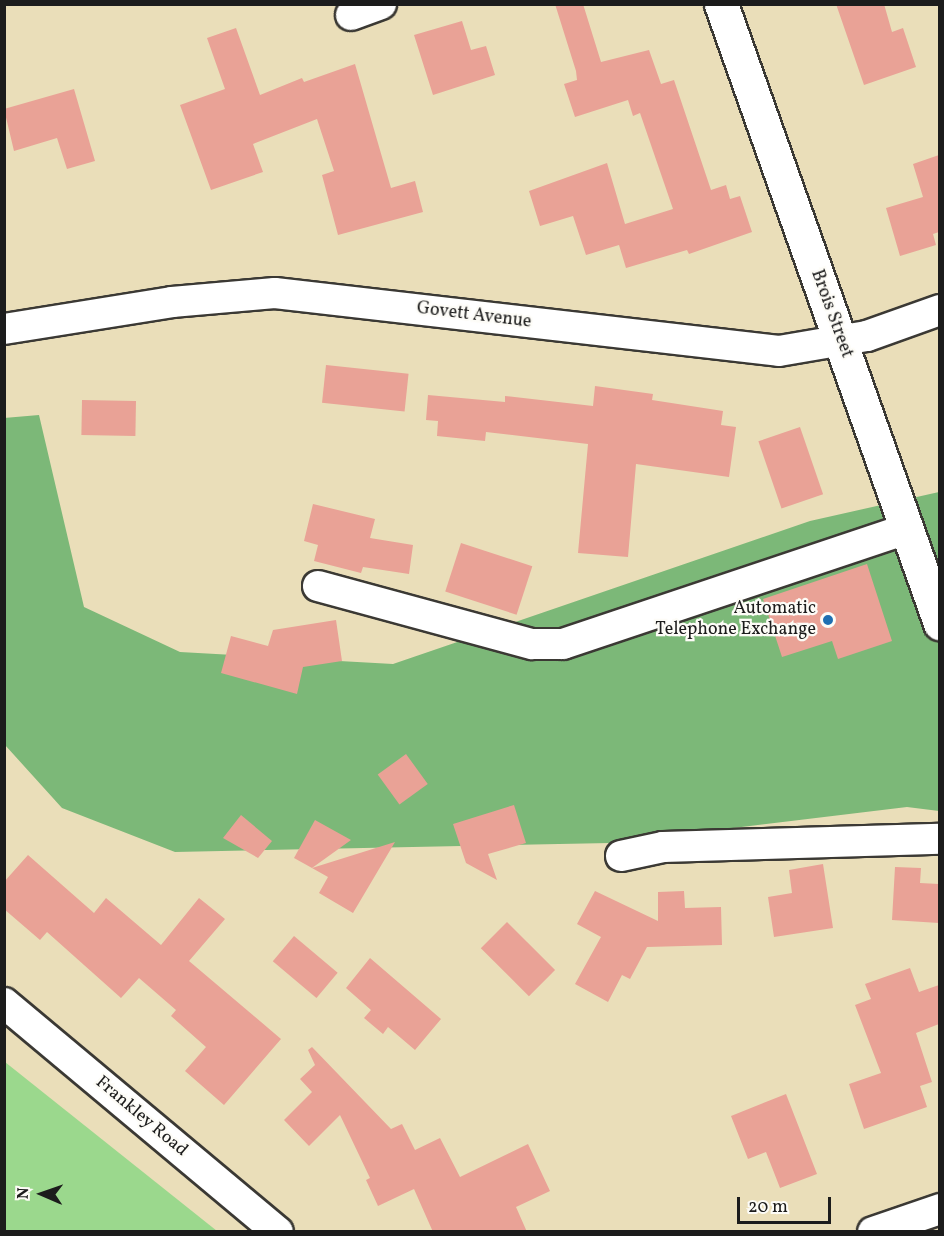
<!DOCTYPE html>
<style>
body{margin:0}
#map{position:relative;width:944px;height:1236px;overflow:hidden;background:#eadeb9;font-family:Vollkorn,serif}
div>[style]{position:absolute}
.green>*{inset:0;background:#9bd88d}
.forest>*{inset:0;background:#7cb878}
.building>*{inset:0;background:#e9a296;transform-origin:0 0}
.roads{filter:drop-shadow(2px 0 #3b3934) drop-shadow(-2px 0 #3b3934) drop-shadow(0 2px #3b3934) drop-shadow(0 -2px #3b3934)}
.minor>*{height:30px;margin:-15px;padding:0 15px;transform-origin:15px;border-radius:15px;background:#fff}
.major>*{height:33px;margin:-16.5px;padding:0 16.5px;transform-origin:16.5px;border-radius:16.5px;background:#fff}
.dots>*{width:16px;height:16px;translate:-50% -50%;box-sizing:border-box;border:3px solid #fdfcf7;border-radius:50%}
span{translate:-50% -50%;white-space:nowrap;text-align:center;line-height:1.15;-webkit-text-stroke:4.5px #fdfcf7;paint-order:stroke}
.street-label{font-size:18px;color:#1c1c1c}
.poi-label{font-size:18px;color:#1c1c1c}
.right{translate:-100% -50%;text-align:right}
.frame{position:absolute;inset:0;border:6px solid #1c1c1c;pointer-events:none}
.north{position:absolute;left:12px;top:1164px;width:60px;height:60px;-webkit-text-stroke:4px #fdfcf7;paint-order:stroke;rotate:272deg;font-size:16px;font-weight:700;line-height:24px;text-align:center;color:#1c1c1c}
.north::after{content:'';display:block;margin:auto;width:21px;height:27px;background:#1c1c1c;clip-path:polygon(50% 0,100% 100%,50% 72%,0 100%)}
.scale{position:absolute;left:737px;top:1197px;width:94px;height:27px;box-sizing:border-box;border:3px solid #1c1c1c;border-top:0;padding-left:8px;font-size:18px;line-height:21px;white-space:nowrap;color:#1c1c1c;-webkit-text-stroke:4px #fdfcf7;paint-order:stroke}
</style>
<div id="map">
<div class="green">
<div style="clip-path:polygon(5px 1062px,217px 1231px,5px 1231px)"></div>
</div>
<div class="forest">
<div style="clip-path:polygon(39px 415px,84px 607px,180px 652px,393px 664px,810px 521px,939px 492px,939px 811px,907px 807px,610px 843px,175px 852px,62px 808px,5px 745px,4px 418px)"></div>
</div>
<div class="building">
<div style="clip-path:polygon(555px 4px,583px 4px,601px 62px,649px 50px,661px 84px,674px 80px,711px 190px,726px 185px,730px 199px,740px 196px,752px 232px,689px 254px,687px 250px,626px 268px,619px 245px,586px 255px,573px 216px,540px 226px,529px 191px,607px 163px,625px 224px,673px 209px,640px 113px,633px 116px,628px 100px,575px 117px,564px 84px,577px 80px,576px 71px)"></div>
<div style="clip-path:polygon(836px 4px,884px 4px,892px 32px,903px 28px,916px 67px,864px 85px)"></div>
<div style="clip-path:polygon(462px 21px,471px 50px,486px 46px,495px 75px,433px 95px,414px 35px)"></div>
<div style="clip-path:polygon(236px 28px,260px 95px,302px 78px,304px 82px,355px 64px,391px 188px,415px 181px,423px 212px,338px 235px,322px 175px,334px 171px,317px 119px,253px 144px,263px 172px,211px 190px,180px 105px,225px 89px,207px 38px)"></div>
<div style="clip-path:polygon(74px 89px,95px 161px,67px 169px,57px 138px,14px 151px,4px 109px)"></div>
<div style="clip-path:polygon(939px 155px,939px 232px,933px 234px,936px 245px,900px 256px,886px 208px,923px 197px,913px 164px)"></div>
<div style="left:326px;top:365px;width:83px;height:38px;rotate:6deg"></div>
<div style="clip-path:polygon(595px 386px,653px 394px,652px 400px,723px 411px,721px 425px,736px 427px,729px 477px,636px 464px,628px 557px,578px 553px,588px 444px,486px 432px,485px 441px,437px 436px,438px 421px,426px 420px,428px 395px,505px 402px,505px 396px,593px 406px)"></div>
<div style="left:82px;top:400px;width:54px;height:35px;rotate:1deg"></div>
<div style="left:800px;top:427px;width:71px;height:44px;rotate:71deg"></div>
<div style="clip-path:polygon(313px 504px,375px 519px,370px 538px,413px 545px,409px 574px,363px 567px,361px 573px,314px 561px,318px 545px,304px 541px)"></div>
<div style="left:461px;top:543px;width:75px;height:51px;rotate:18deg"></div>
<div style="clip-path:polygon(867px 564px,892px 641px,838px 659px,832px 641px,782px 657px,763px 599px)"></div>
<div style="clip-path:polygon(336px 620px,342px 661px,303px 667px,297px 694px,221px 673px,231px 636px,268px 646px,273px 630px)"></div>
<div style="left:406px;top:754px;width:37px;height:35px;rotate:54deg"></div>
<div style="clip-path:polygon(514px 805px,526px 843px,488px 854px,497px 880px,466px 863px,453px 824px)"></div>
<div style="clip-path:polygon(241px 815px,272px 841px,258px 858px,223px 838px)"></div>
<div style="clip-path:polygon(315px 820px,351px 840px,312px 868px,294px 858px)"></div>
<div style="clip-path:polygon(395px 842px,353px 913px,319px 893px,328px 877px,312px 868px)"></div>
<div style="clip-path:polygon(28px 855px,94px 913px,106px 898px,161px 945px,199px 898px,225px 919px,189px 961px,281px 1039px,224px 1105px,185px 1071px,206px 1047px,171px 1016px,176px 1010px,139px 978px,121px 998px,47px 932px,40px 940px,4px 909px,4px 882px)"></div>
<div style="clip-path:polygon(823px 864px,833px 928px,774px 937px,768px 897px,792px 893px,789px 870px)"></div>
<div style="clip-path:polygon(895px 867px,921px 868px,920px 883px,939px 884px,939px 923px,892px 920px)"></div>
<div style="clip-path:polygon(595px 891px,658px 921px,658px 892px,684px 891px,685px 908px,721px 907px,722px 945px,647px 947px,630px 979px,622px 975px,608px 1002px,575px 984px,601px 937px,577px 924px)"></div>
<div style="left:507px;top:922px;width:68px;height:37px;rotate:45deg"></div>
<div style="left:294px;top:936px;width:57px;height:33px;rotate:40deg"></div>
<div style="clip-path:polygon(370px 958px,441px 1019px,415px 1050px,388px 1027px,383px 1034px,364px 1018px,371px 1010px,346px 988px)"></div>
<div style="clip-path:polygon(910px 968px,919px 992px,939px 985px,939px 1024px,916px 1033px,932px 1082px,920px 1086px,927px 1107px,864px 1129px,849px 1084px,881px 1073px,855px 1005px,871px 999px,865px 984px)"></div>
<div style="clip-path:polygon(312px 1047px,391px 1129px,402px 1124px,415px 1150px,440px 1138px,460px 1177px,528px 1144px,550px 1191px,516px 1207px,527px 1232px,433px 1232px,414px 1189px,378px 1206px,366px 1180px,370px 1178px,340px 1115px,309px 1146px,284px 1120px,312px 1092px,300px 1079px,315px 1065px,308px 1050px)"></div>
<div style="clip-path:polygon(786px 1094px,817px 1174px,780px 1188px,766px 1152px,748px 1159px,731px 1116px)"></div>
</div>
<div class="roads">
<div class="minor">
<div style="left:351px;top:15px;width:32px;rotate:-20deg"></div>
<div style="left:4px;top:329px;width:170px;rotate:-9.1deg"></div>
<div style="left:172px;top:302px;width:103px;rotate:-5deg"></div>
<div style="left:275px;top:293px;width:507px;rotate:6.56deg"></div>
<div style="left:779px;top:351px;width:89px;rotate:-9.7deg"></div>
<div style="left:867px;top:336px;width:77px;rotate:-19.6deg"></div>
<div style="left:318px;top:586px;width:222px;rotate:15.2deg"></div>
<div style="left:532px;top:644px;width:31px"></div>
<div style="left:563px;top:644px;width:363px;rotate:-18.5deg"></div>
<div style="left:621px;top:856px;width:43px;rotate:-12.1deg"></div>
<div style="left:663px;top:847px;width:277px;rotate:-1.7deg"></div>
<div style="left:4px;top:1003px;width:357px;rotate:39.9deg"></div>
<div style="left:873px;top:1232px;width:71px;rotate:-18.9deg"></div>
</div>
<div class="major">
<div style="left:721px;top:4px;width:657px;rotate:70.52deg"></div>
</div>
</div>
<div class="dots">
<div style="left:828px;top:620px;background:#1f6fb2"></div>
</div>
<div class="street-label">
<span style="left:831px;top:314px;rotate:70deg">Brois Street</span>
<span style="left:474px;top:316px;rotate:7deg">Govett Avenue</span>
<span style="left:141px;top:1117px;rotate:40deg">Frankley Road</span>
</div>
<div class="poi-label">
<span class="right" style="left:816px;top:620px">Automatic<br>Telephone Exchange</span>
</div>
<div class="frame"></div>
<div class="north">N</div>
<div class="scale">20 m</div>
</div>
